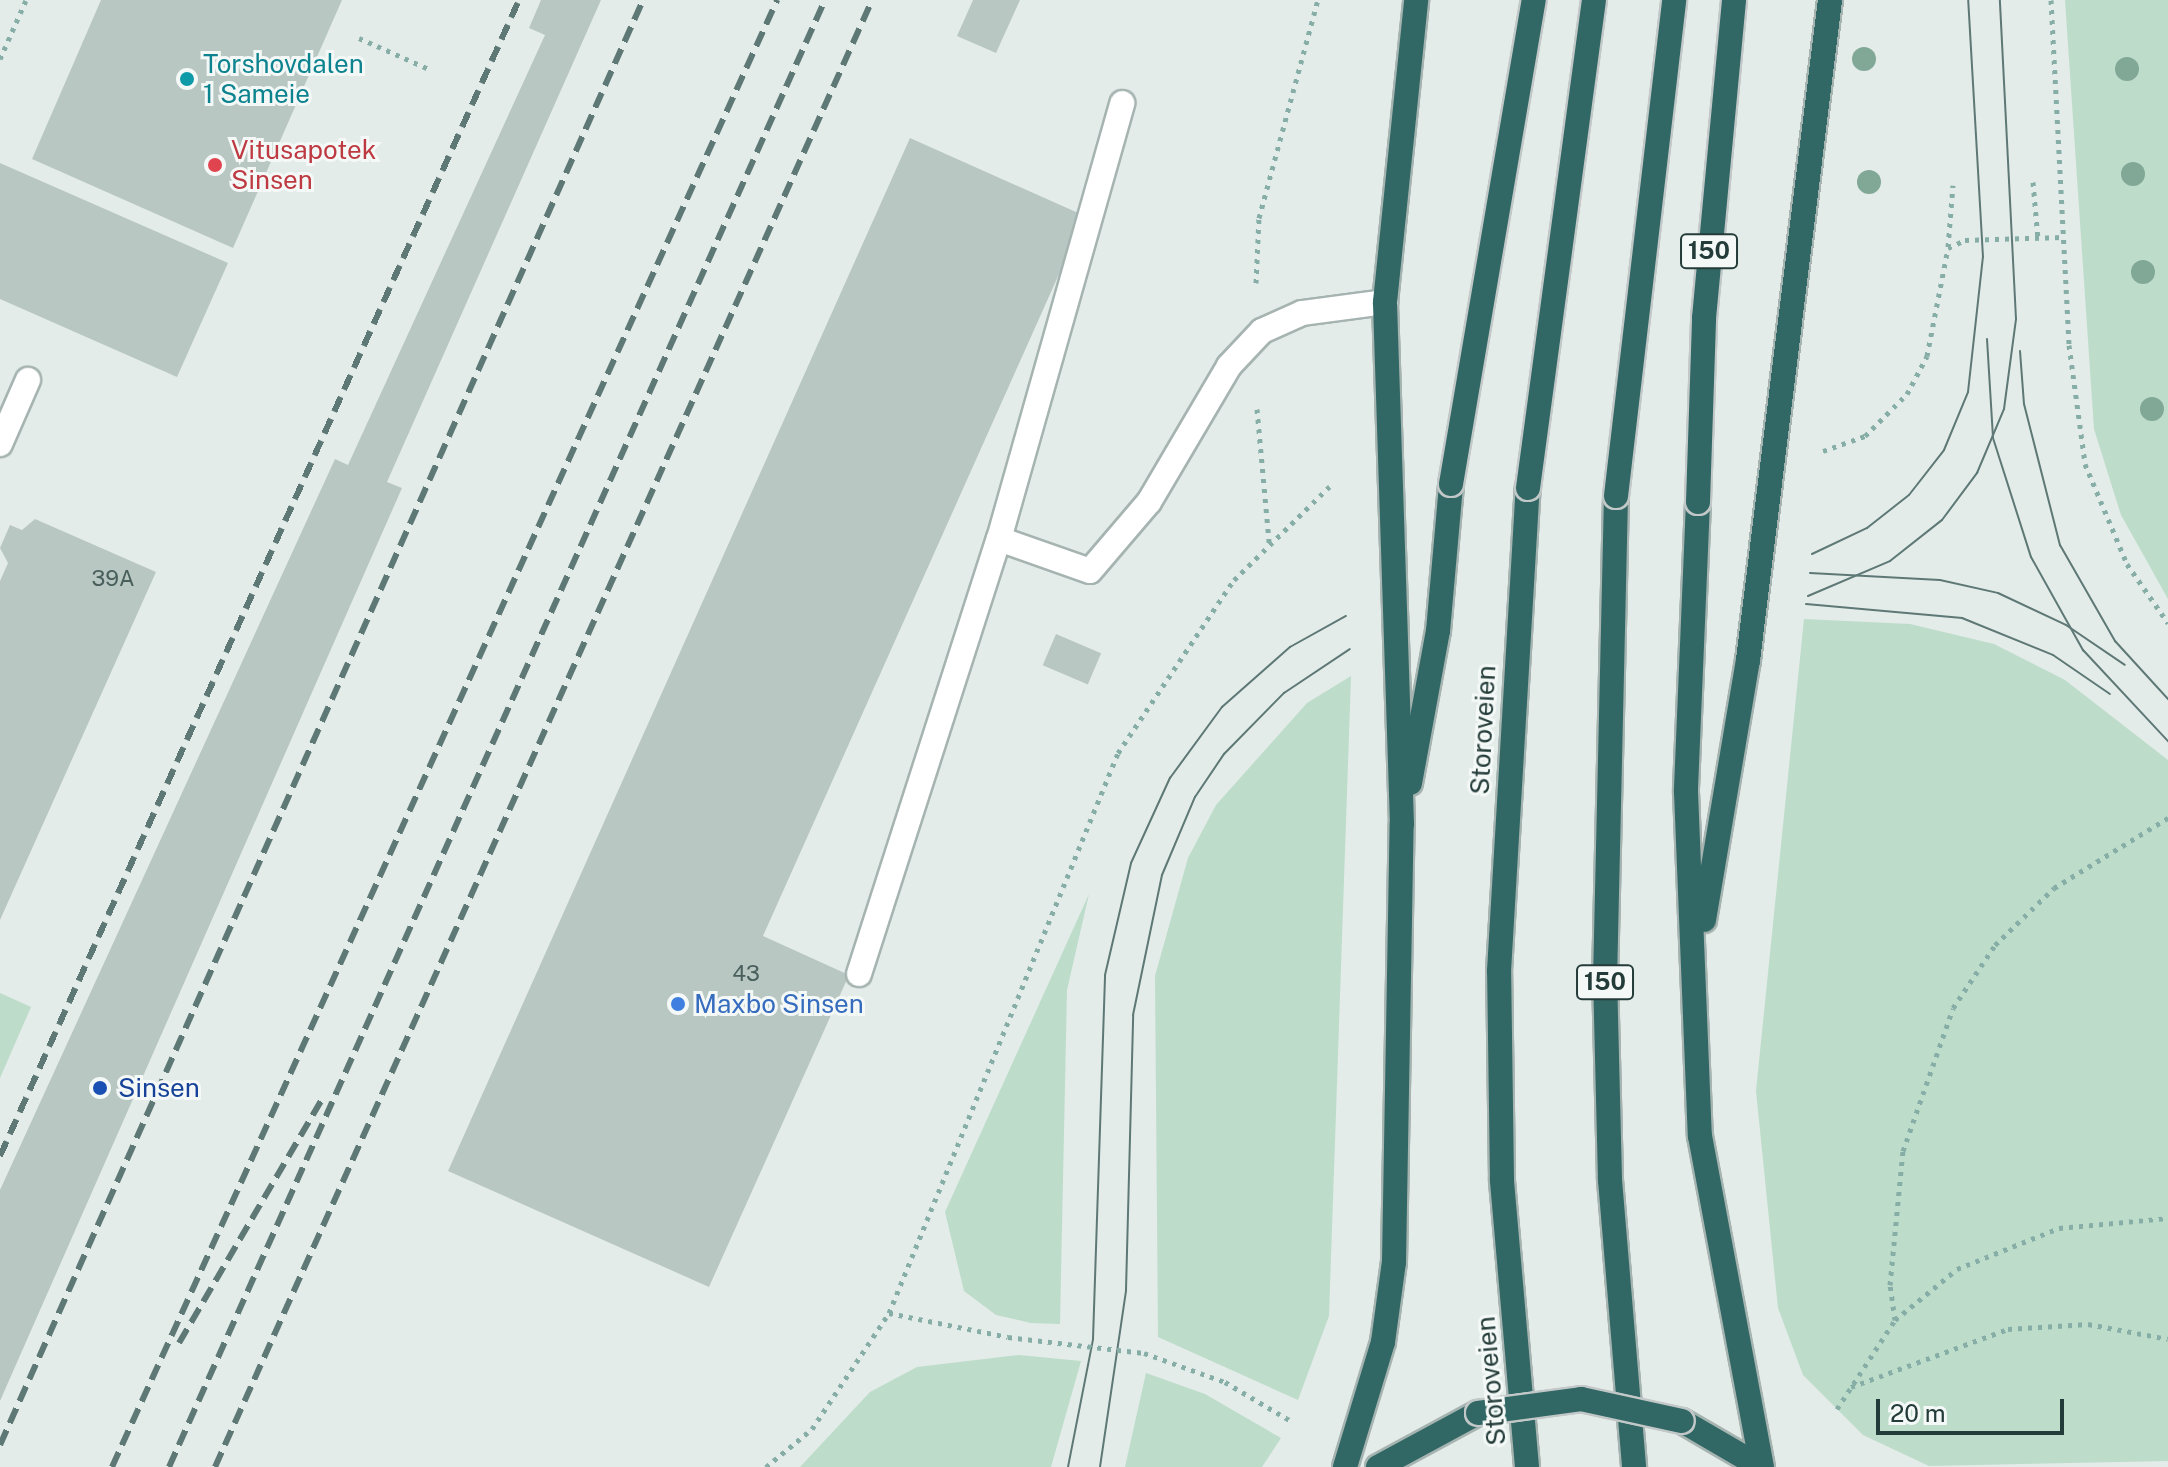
<!DOCTYPE html>
<style>
body{margin:0}
#map{position:relative;width:2168px;height:1467px;overflow:hidden;background:#e3ece9;font-family:"Public Sans",sans-serif}
div>[style]{position:absolute}
.green>*{inset:0;background:#bddcca}
.building>*{inset:0;background:#b9c7c3;transform-origin:0 0}
.path>*{height:5px;margin-top:-2.5px;transform-origin:0;background:repeating-linear-gradient(90deg,#86aea7 0 4px,transparent 0 10px)}
.roads{filter:drop-shadow(2px 0 #a6b4b1) drop-shadow(-2px 0 #a6b4b1) drop-shadow(0 2px #a6b4b1) drop-shadow(0 -2px #a6b4b1)}
.lane>*{height:24px;margin:-12px;padding:0 12px;transform-origin:12px;border-radius:12px;background:#fff}
.highway>*{height:24px;margin:-12px;padding:0 12px;transform-origin:12px;border-radius:12px;background:#316764}
.tram>*{height:2px;margin:-1px;padding:0 1px;transform-origin:1px;border-radius:1px;background:#5e7875}
.rail>*{height:6px;margin-top:-3px;transform-origin:0;background:repeating-linear-gradient(90deg,#5e7875 0 16px,transparent 0 24px)}
.path-bridge>*{height:5px;margin-top:-2.5px;transform-origin:0;background:repeating-linear-gradient(90deg,#86aea7 0 4px,transparent 0 10px)}
.bridges{filter:drop-shadow(2px 0 #c2c8c8) drop-shadow(-2px 0 #c2c8c8) drop-shadow(0 2px #c2c8c8) drop-shadow(0 -2px #c2c8c8)}
.highway-bridge>*{height:24px;margin:-12px;padding:0 12px;transform-origin:12px;border-radius:12px;background:#316764}
.trees>*{width:24px;height:24px;margin:-12px;border-radius:50%;background:#81a896}
.dots>*{width:22px;height:22px;translate:-50% -50%;box-sizing:border-box;border:4px solid #f4f9f7;border-radius:50%}
span{translate:-50% -50%;white-space:nowrap;text-align:center;line-height:1.15;-webkit-text-stroke:6px #f4f9f7;paint-order:stroke}
.number-label{font-size:22px;color:#495f5c}
.number-label span{-webkit-text-stroke-width:0}
.shield-label span{padding:2px 6px;background:#f4f9f7;border:2px solid;border-radius:6px;-webkit-text-stroke-width:0}
.shield-label{font-size:24px;color:#243c39;font-weight:700}
.culture-label{font-size:26px;color:#0d838f}
.left{translate:0 -50%;text-align:left}
.health-label{font-size:26px;color:#be3a42}
.street-label{font-size:26px;color:#243c39}
.shop-label{font-size:26px;color:#366cbe}
.transit-label{font-size:26px;color:#164399}
.scale{position:absolute;left:1876px;top:1399px;width:188px;height:36px;box-sizing:border-box;border:4px solid #243c39;border-top:0;padding-left:10px;font-size:24px;line-height:28px;white-space:nowrap;color:#243c39;-webkit-text-stroke:6px #f4f9f7;paint-order:stroke}
</style>
<div id="map">
<div class="green">
<div style="clip-path:polygon(2065px 0,2168px 0,2168px 599px,2121px 515px,2094px 429px)"></div>
<div style="clip-path:polygon(1804px 619px,1910px 624px,1994px 644px,2065px 680px,2168px 760px,2168px 1461px,1929px 1466px,1863px 1435px,1803px 1375px,1778px 1308px,1756px 1091px)"></div>
<div style="clip-path:polygon(1351px 676px,1329px 1316px,1298px 1400px,1158px 1337px,1155px 976px,1188px 858px,1216px 805px,1307px 703px)"></div>
<div style="clip-path:polygon(1089px 894px,1067px 990px,1060px 1324px,1031px 1323px,996px 1315px,964px 1291px,945px 1212px)"></div>
<div style="clip-path:polygon(0 993px,31px 1007px,0 1078px)"></div>
<div style="clip-path:polygon(1019px 1355px,1081px 1361px,1051px 1467px,800px 1467px,870px 1392px,917px 1367px)"></div>
<div style="clip-path:polygon(1146px 1373px,1205px 1394px,1281px 1438px,1262px 1467px,1125px 1467px)"></div>
</div>
<div class="building">
<div style="clip-path:polygon(101px 0,342px 0,233px 248px,32px 159px)"></div>
<div style="clip-path:polygon(541px 0,601px 0,387px 482px,402px 488px,0 1401px,0 1190px,335px 459px,348px 465px,545px 35px,529px 28px)"></div>
<div style="clip-path:polygon(973px 0,1020px 0,996px 53px,957px 36px)"></div>
<div style="clip-path:polygon(910px 138px,1085px 216px,763px 936px,849px 975px,709px 1287px,448px 1171px)"></div>
<div style="clip-path:polygon(0 163px,228px 263px,177px 377px,0 299px)"></div>
<div style="clip-path:polygon(35px 519px,156px 572px,0 920px,0 581px,8px 563px,0 548px,10px 525px,22px 530px)"></div>
<div style="left:1056px;top:634px;width:49px;height:34px;rotate:23deg"></div>
</div>
<div class="path">
<div style="left:2051px;top:0;width:345px;rotate:87deg"></div>
<div style="left:2069px;top:345px;width:120px;rotate:82.3deg"></div>
<div style="left:2085px;top:464px;width:108px;rotate:67.2deg"></div>
<div style="left:2127px;top:564px;width:72px;rotate:55.2deg"></div>
<div style="left:359px;top:38px;width:77px;rotate:23.9deg"></div>
<div style="left:0;top:59px;width:64px;rotate:-66.2deg"></div>
<div style="left:2033px;top:182px;width:57px;rotate:85deg"></div>
<div style="left:1948px;top:247px;width:62px;rotate:-85.4deg"></div>
<div style="left:1256px;top:283px;width:65px;rotate:-87.4deg"></div>
<div style="left:1259px;top:218px;width:226px;rotate:-74.9deg"></div>
<div style="left:1257px;top:409px;width:134px;rotate:84.8deg"></div>
<div style="left:1823px;top:451px;width:45px;rotate:-19.7deg"></div>
<div style="left:1865px;top:436px;width:59px;rotate:-45deg"></div>
<div style="left:1907px;top:394px;width:43px;rotate:-62.2deg"></div>
<div style="left:1927px;top:356px;width:110px;rotate:-79deg"></div>
<div style="left:1948px;top:248px;width:19px;rotate:-25deg"></div>
<div style="left:1965px;top:240px;width:98px;rotate:-1.8deg"></div>
<div style="left:889px;top:1313px;width:121px;rotate:11.4deg"></div>
<div style="left:1895px;top:1320px;width:35px;rotate:-98deg"></div>
<div style="left:1890px;top:1285px;width:135px;rotate:-84.5deg"></div>
<div style="left:1903px;top:1151px;width:151px;rotate:-70.7deg"></div>
<div style="left:1953px;top:1008px;width:76px;rotate:-56.3deg"></div>
<div style="left:1995px;top:945px;width:82px;rotate:-44deg"></div>
<div style="left:2054px;top:888px;width:134px;rotate:-31.6deg"></div>
<div style="left:1225px;top:1382px;width:77px;rotate:30.6deg"></div>
<div style="left:1851px;top:1387px;width:167px;rotate:-20.3deg"></div>
<div style="left:2008px;top:1329px;width:80px;rotate:-3.6deg"></div>
<div style="left:2088px;top:1324px;width:81px;rotate:10.6deg"></div>
<div style="left:1837px;top:1409px;width:106px;rotate:-56.9deg"></div>
<div style="left:1895px;top:1320px;width:80px;rotate:-39.4deg"></div>
<div style="left:1957px;top:1269px;width:110px;rotate:-21.9deg"></div>
<div style="left:2059px;top:1228px;width:109px;rotate:-5.2deg"></div>
<div style="left:766px;top:1467px;width:60px;rotate:-39.6deg"></div>
<div style="left:812px;top:1429px;width:139px;rotate:-56.4deg"></div>
<div style="left:889px;top:1313px;width:605px;rotate:-67.76deg"></div>
<div style="left:1118px;top:753px;width:208px;rotate:-56.2deg"></div>
<div style="left:1234px;top:580px;width:134px;rotate:-44.4deg"></div>
</div>
<div class="roads">
<div class="lane">
<div style="left:0;top:444px;width:70px;rotate:-66.4deg"></div>
<div style="left:999px;top:539px;width:453px;rotate:-74.2deg"></div>
<div style="left:859px;top:974px;width:457px;rotate:-72.2deg"></div>
<div style="left:999px;top:539px;width:96px;rotate:19.4deg"></div>
<div style="left:1090px;top:571px;width:91px;rotate:-49.5deg"></div>
<div style="left:1149px;top:502px;width:158px;rotate:-59.5deg"></div>
<div style="left:1229px;top:366px;width:48px;rotate:-46.7deg"></div>
<div style="left:1262px;top:331px;width:44px;rotate:-24.2deg"></div>
<div style="left:1302px;top:313px;width:84px;rotate:-7.5deg"></div>
</div>
<div class="highway">
<div style="left:1616px;top:496px;width:479px;rotate:91.3deg"></div>
<div style="left:1605px;top:975px;width:205px;rotate:88.6deg"></div>
<div style="left:1610px;top:1180px;width:288px;rotate:85.2deg"></div>
<div style="left:1698px;top:502px;width:290px;rotate:92.4deg"></div>
<div style="left:1686px;top:792px;width:344px;rotate:87.7deg"></div>
<div style="left:1700px;top:1136px;width:337px;rotate:79.4deg"></div>
<div style="left:1410px;top:783px;width:155px;rotate:-79.6deg"></div>
<div style="left:1438px;top:631px;width:148px;rotate:-84.9deg"></div>
<div style="left:1704px;top:920px;width:264px;rotate:-80.4deg"></div>
<div style="left:1748px;top:660px;width:665px;rotate:-82.92deg"></div>
<div style="left:1682px;top:1421px;width:91px;rotate:30.2deg"></div>
<div style="left:1345px;top:1467px;width:131px;rotate:-73.1deg"></div>
<div style="left:1383px;top:1342px;width:81px;rotate:-82.2deg"></div>
<div style="left:1394px;top:1262px;width:438px;rotate:-89deg"></div>
<div style="left:1402px;top:824px;width:522px;rotate:-91.87deg"></div>
<div style="left:1385px;top:302px;width:304px;rotate:-84.1deg"></div>
<div style="left:1378px;top:1467px;width:114px;rotate:-28.4deg"></div>
<div style="left:1527px;top:1467px;width:289px;rotate:-95deg"></div>
<div style="left:1502px;top:1179px;width:208px;rotate:-90.8deg"></div>
<div style="left:1499px;top:971px;width:484px;rotate:-86.6deg"></div>
</div>
</div>
<div class="tram">
<div style="left:1987px;top:339px;width:99px;rotate:86.5deg"></div>
<div style="left:1993px;top:438px;width:125px;rotate:72.3deg"></div>
<div style="left:2031px;top:557px;width:107px;rotate:60.8deg"></div>
<div style="left:2083px;top:650px;width:125px;rotate:47deg"></div>
<div style="left:2020px;top:351px;width:53px;rotate:85.7deg"></div>
<div style="left:2024px;top:404px;width:146px;rotate:75.7deg"></div>
<div style="left:2060px;top:545px;width:111px;rotate:60.2deg"></div>
<div style="left:2115px;top:641px;width:79px;rotate:47.6deg"></div>
<div style="left:1812px;top:554px;width:61px;rotate:-25.3deg"></div>
<div style="left:1867px;top:528px;width:53px;rotate:-38.2deg"></div>
<div style="left:1909px;top:495px;width:57px;rotate:-52.1deg"></div>
<div style="left:1944px;top:450px;width:63px;rotate:-67.5deg"></div>
<div style="left:1968px;top:392px;width:136px;rotate:-83.7deg"></div>
<div style="left:1983px;top:257px;width:257px;rotate:-93.3deg"></div>
<div style="left:1810px;top:573px;width:130px;rotate:3.1deg"></div>
<div style="left:1940px;top:580px;width:59px;rotate:12.6deg"></div>
<div style="left:1998px;top:593px;width:75px;rotate:25.2deg"></div>
<div style="left:2066px;top:625px;width:71px;rotate:34.1deg"></div>
<div style="left:1808px;top:596px;width:89px;rotate:-23.1deg"></div>
<div style="left:1890px;top:561px;width:66px;rotate:-38.3deg"></div>
<div style="left:1942px;top:520px;width:59px;rotate:-53.3deg"></div>
<div style="left:1977px;top:473px;width:69px;rotate:-67.1deg"></div>
<div style="left:2004px;top:409px;width:91px;rotate:-82.4deg"></div>
<div style="left:2016px;top:319px;width:319px;rotate:-92.9deg"></div>
<div style="left:1806px;top:604px;width:157px;rotate:5.1deg"></div>
<div style="left:1962px;top:618px;width:98px;rotate:22.1deg"></div>
<div style="left:2053px;top:655px;width:69px;rotate:34.4deg"></div>
<div style="left:1068px;top:1467px;width:130px;rotate:-78.9deg"></div>
<div style="left:1093px;top:1339px;width:364px;rotate:-88.1deg"></div>
<div style="left:1105px;top:975px;width:115px;rotate:-76.9deg"></div>
<div style="left:1131px;top:863px;width:94px;rotate:-65.4deg"></div>
<div style="left:1170px;top:778px;width:88px;rotate:-53.8deg"></div>
<div style="left:1222px;top:707px;width:91px;rotate:-41.4deg"></div>
<div style="left:1290px;top:647px;width:64px;rotate:-29deg"></div>
<div style="left:1100px;top:1467px;width:179px;rotate:-81.6deg"></div>
<div style="left:1126px;top:1290px;width:275px;rotate:-88.5deg"></div>
<div style="left:1133px;top:1015px;width:143px;rotate:-78.3deg"></div>
<div style="left:1162px;top:875px;width:85px;rotate:-67.1deg"></div>
<div style="left:1195px;top:797px;width:52px;rotate:-56deg"></div>
<div style="left:1224px;top:754px;width:86px;rotate:-45.5deg"></div>
<div style="left:1284px;top:693px;width:79px;rotate:-33.7deg"></div>
</div>
<div class="rail">
<div style="left:0;top:1156px;width:1267px;rotate:-65.82deg"></div>
<div style="left:179px;top:1343px;width:281px;rotate:-59.6deg"></div>
<div style="left:0;top:1445px;width:1582px;rotate:-66.01deg"></div>
<div style="left:112px;top:1467px;width:1611px;rotate:-65.61deg"></div>
<div style="left:169px;top:1467px;width:1607px;rotate:-65.91deg"></div>
<div style="left:215px;top:1467px;width:1607px;rotate:-65.87deg"></div>
</div>
<div class="path-bridge">
<div style="left:1008px;top:1337px;width:137px;rotate:6.7deg"></div>
<div style="left:1144px;top:1353px;width:86px;rotate:19.7deg"></div>
</div>
<div class="bridges">
<div class="highway-bridge">
<div style="left:1451px;top:484px;width:491px;rotate:-80.3deg"></div>
<div style="left:1528px;top:488px;width:492px;rotate:-82.3deg"></div>
<div style="left:1616px;top:496px;width:499px;rotate:-83.3deg"></div>
<div style="left:1698px;top:502px;width:184px;rotate:-88.1deg"></div>
<div style="left:1704px;top:318px;width:319px;rotate:-84.6deg"></div>
<div style="left:1478px;top:1413px;width:104px;rotate:-7.7deg"></div>
<div style="left:1581px;top:1399px;width:103px;rotate:12.3deg"></div>
</div>
</div>
<div class="trees">
<div style="left:1864px;top:59px"></div>
<div style="left:2127px;top:69px"></div>
<div style="left:2133px;top:174px"></div>
<div style="left:1869px;top:182px"></div>
<div style="left:2143px;top:272px"></div>
<div style="left:2152px;top:409px"></div>
</div>
<div class="dots">
<div style="left:187px;top:79px;background:#0f9aa8"></div>
<div style="left:215px;top:165px;background:#e0444e"></div>
<div style="left:678px;top:1004px;background:#3f7fe0"></div>
<div style="left:100px;top:1088px;background:#1a4fb4"></div>
</div>
<div class="number-label">
<span style="left:113px;top:579px">39A</span>
<span style="left:746px;top:974px">43</span>
</div>
<div class="shield-label">
<span style="left:1709px;top:251px">150</span>
<span style="left:1605px;top:982px">150</span>
</div>
<div class="culture-label">
<span class="left" style="left:203px;top:79px">Torshovdalen<br>1 Sameie</span>
</div>
<div class="health-label">
<span class="left" style="left:231px;top:165px">Vitusapotek<br>Sinsen</span>
</div>
<div class="street-label">
<span style="left:1483px;top:730px;rotate:-87deg">Storoveien</span>
<span style="left:1491px;top:1381px;rotate:-95deg">Storoveien</span>
</div>
<div class="shop-label">
<span class="left" style="left:694px;top:1004px">Maxbo Sinsen</span>
</div>
<div class="transit-label">
<span class="left" style="left:118px;top:1088px">Sinsen</span>
</div>
<div class="scale">20 m</div>
</div>
